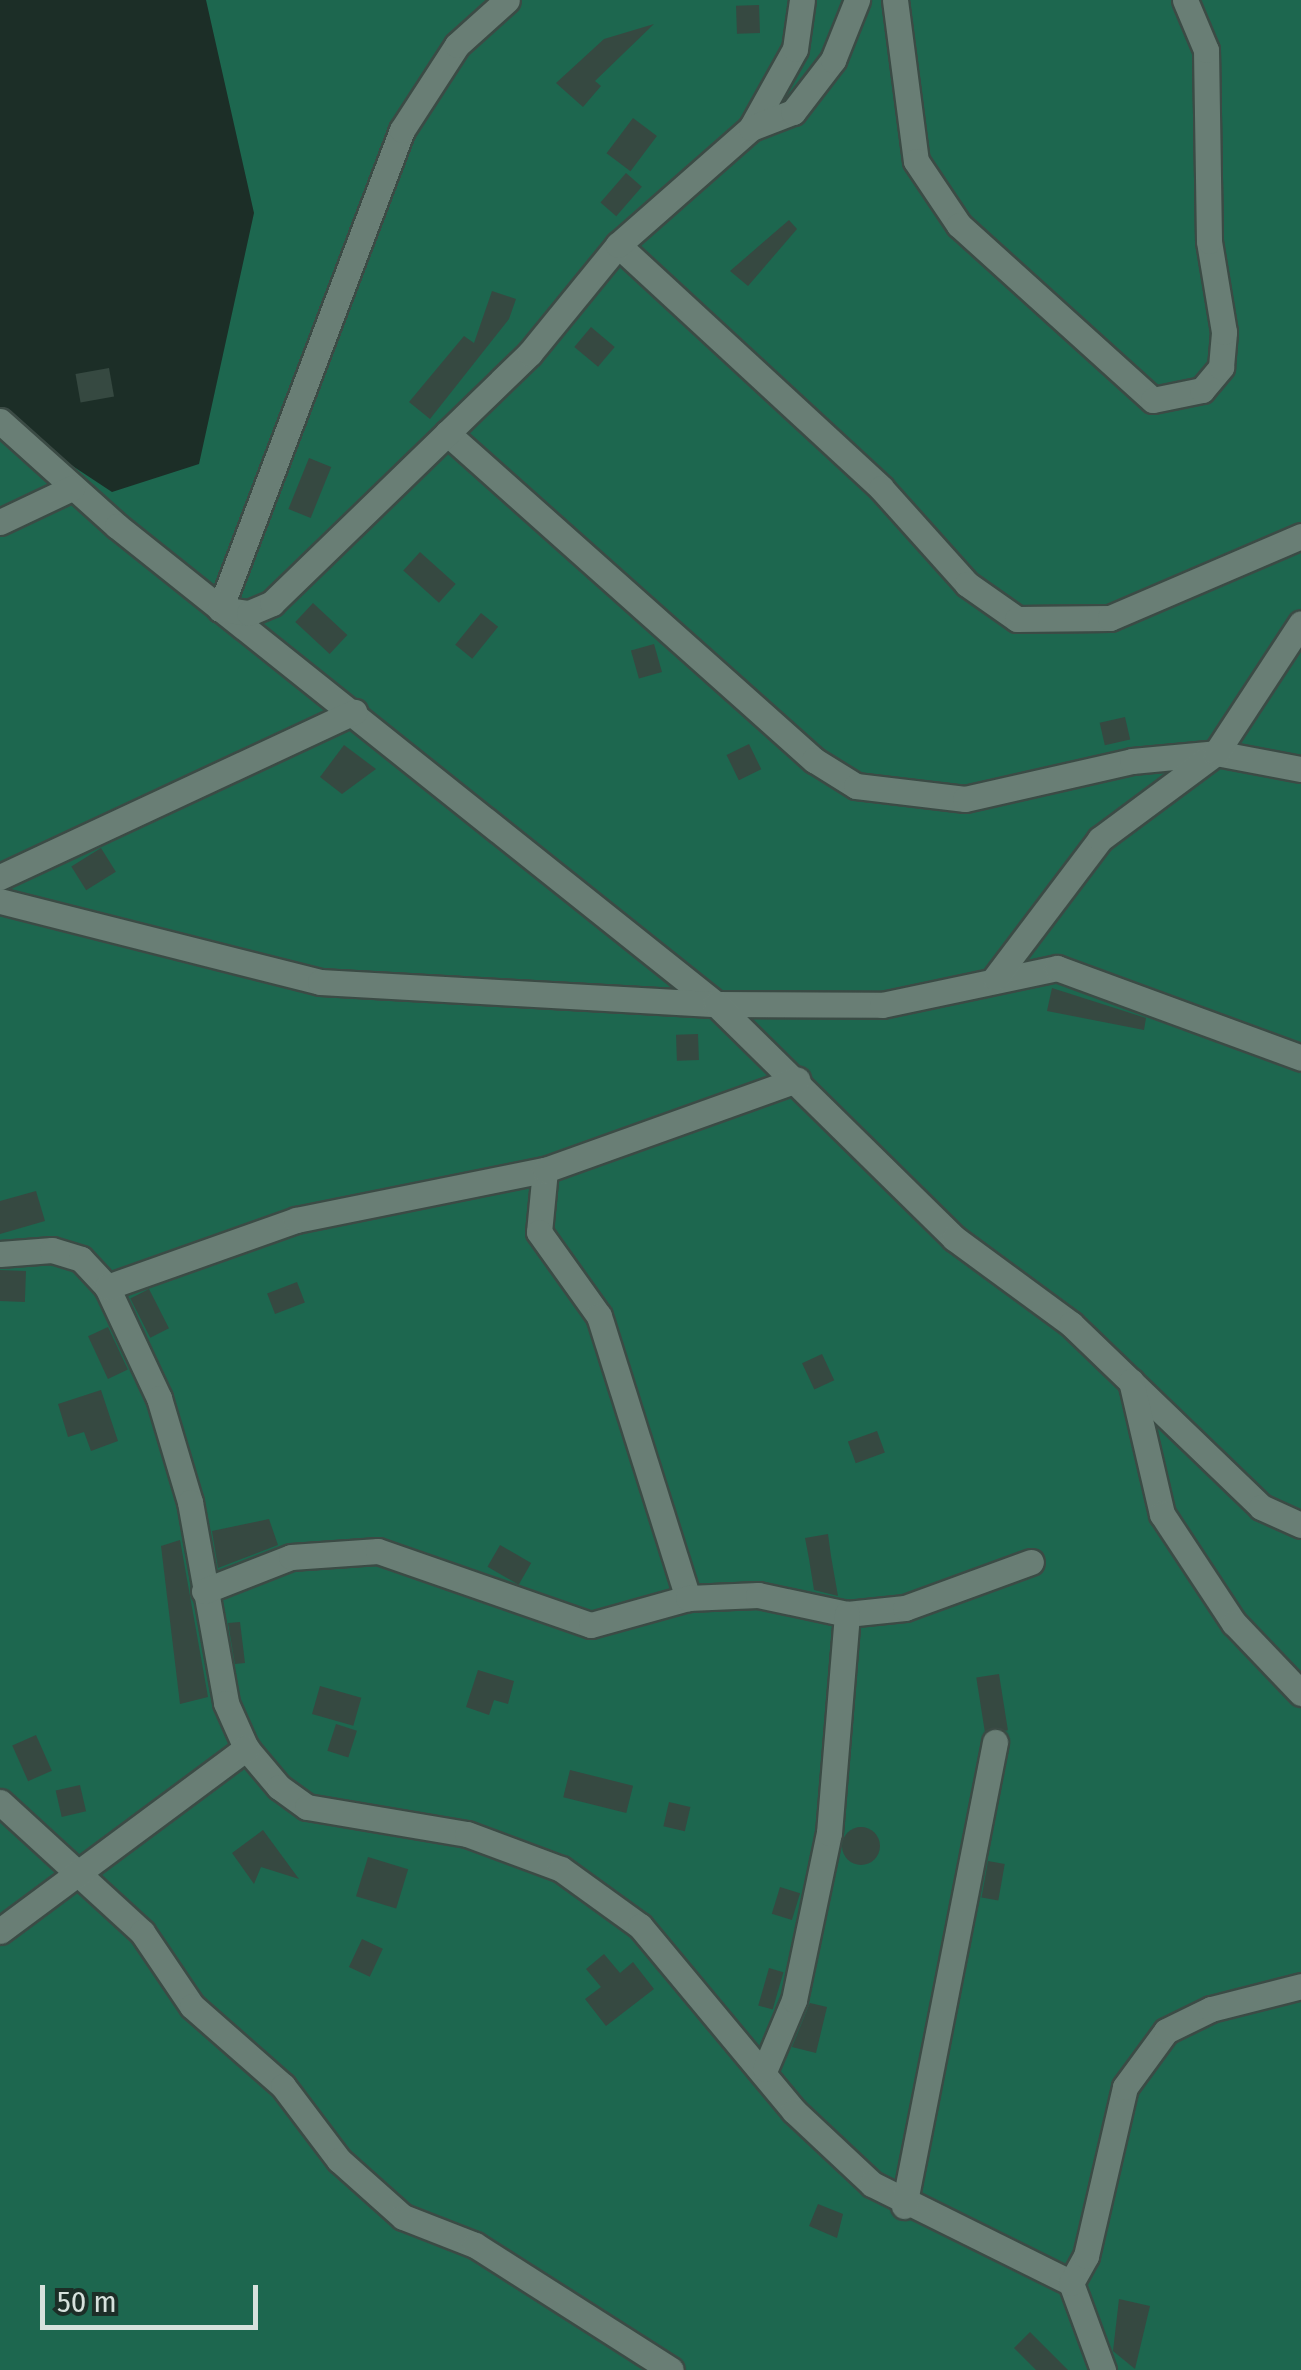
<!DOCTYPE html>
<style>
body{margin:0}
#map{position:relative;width:1301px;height:2370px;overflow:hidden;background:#1c2e27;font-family:"Fira Sans Condensed",sans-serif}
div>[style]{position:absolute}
.forest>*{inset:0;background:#1d674f}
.building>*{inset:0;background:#364941;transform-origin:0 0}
.round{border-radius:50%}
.roads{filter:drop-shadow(2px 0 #3b4b45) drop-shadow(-2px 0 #3b4b45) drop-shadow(0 2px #3b4b45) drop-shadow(0 -2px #3b4b45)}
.street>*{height:25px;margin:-12.5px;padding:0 12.5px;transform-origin:12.5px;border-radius:12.5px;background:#697e75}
span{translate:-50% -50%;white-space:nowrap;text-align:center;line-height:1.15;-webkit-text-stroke:10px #1c2e27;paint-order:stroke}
.scale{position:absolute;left:40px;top:2285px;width:218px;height:45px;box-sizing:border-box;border:5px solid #d6e1dc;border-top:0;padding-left:12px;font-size:30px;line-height:35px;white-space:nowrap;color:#d6e1dc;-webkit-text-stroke:8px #1c2e27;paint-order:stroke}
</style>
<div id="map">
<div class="forest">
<div style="clip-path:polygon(206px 0,1301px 0,1301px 2370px,0 2370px,0 418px,112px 492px,199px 464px,254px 213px)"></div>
</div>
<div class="building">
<div style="left:759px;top:5px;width:28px;height:23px;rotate:88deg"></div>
<div style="clip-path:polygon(654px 24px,595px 81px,601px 86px,583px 107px,556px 83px,604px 39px)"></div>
<div style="left:633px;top:118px;width:30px;height:44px;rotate:37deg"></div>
<div style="left:626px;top:173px;width:21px;height:39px;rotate:41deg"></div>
<div style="clip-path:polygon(789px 220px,797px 229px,748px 286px,730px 271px)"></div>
<div style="clip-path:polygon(492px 291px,516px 299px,509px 319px,430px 419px,409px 402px,464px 336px,474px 343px)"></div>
<div style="left:591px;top:327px;width:31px;height:26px;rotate:40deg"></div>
<div style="left:109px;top:368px;width:29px;height:34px;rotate:80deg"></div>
<div style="left:309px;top:458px;width:24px;height:55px;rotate:22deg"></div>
<div style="left:420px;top:552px;width:48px;height:25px;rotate:42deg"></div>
<div style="left:313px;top:603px;width:47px;height:26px;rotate:43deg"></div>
<div style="left:481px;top:613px;width:22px;height:41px;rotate:39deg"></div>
<div style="left:654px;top:644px;width:29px;height:24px;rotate:74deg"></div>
<div style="left:1125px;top:717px;width:23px;height:26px;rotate:77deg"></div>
<div style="left:749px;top:744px;width:28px;height:25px;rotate:64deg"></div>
<div style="clip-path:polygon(344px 745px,376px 769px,342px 794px,320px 777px)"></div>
<div style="left:101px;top:848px;width:28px;height:35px;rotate:58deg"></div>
<div style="clip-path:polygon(1052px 988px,1146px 1018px,1144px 1030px,1047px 1011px)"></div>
<div style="left:698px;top:1034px;width:26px;height:22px;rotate:88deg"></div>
<div style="clip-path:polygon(36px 1191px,45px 1221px,0 1234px,0 1201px)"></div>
<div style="left:0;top:1270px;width:26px;height:31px;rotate:2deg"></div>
<div style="left:297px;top:1282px;width:22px;height:32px;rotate:69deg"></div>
<div style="left:149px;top:1289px;width:44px;height:21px;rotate:63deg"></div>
<div style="left:108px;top:1327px;width:47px;height:22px;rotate:65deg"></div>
<div style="left:822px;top:1354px;width:29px;height:22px;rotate:65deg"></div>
<div style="clip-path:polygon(101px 1390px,118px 1441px,91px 1451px,84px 1432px,68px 1437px,58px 1404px)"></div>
<div style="left:877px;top:1431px;width:23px;height:31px;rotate:70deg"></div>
<div style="clip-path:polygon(269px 1519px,278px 1545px,218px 1568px,212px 1531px)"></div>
<div style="clip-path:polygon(828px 1534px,831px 1556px,838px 1596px,814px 1590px,809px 1559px,805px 1538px)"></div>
<div style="clip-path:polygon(180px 1540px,208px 1697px,180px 1704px,161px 1546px)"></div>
<div style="left:500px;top:1545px;width:36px;height:25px;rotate:30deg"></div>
<div style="clip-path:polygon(240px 1622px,245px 1663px,235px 1664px,228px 1623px)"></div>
<div style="clip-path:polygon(478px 1670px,514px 1681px,508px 1704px,494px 1700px,489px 1715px,466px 1707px)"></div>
<div style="left:999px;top:1674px;width:57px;height:23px;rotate:81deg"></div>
<div style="left:320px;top:1686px;width:43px;height:29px;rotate:16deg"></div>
<div style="left:336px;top:1724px;width:22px;height:28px;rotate:18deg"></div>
<div style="left:36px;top:1735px;width:39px;height:26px;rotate:66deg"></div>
<div style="left:570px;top:1770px;width:65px;height:28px;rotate:14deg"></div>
<div style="left:80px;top:1785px;width:27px;height:25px;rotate:77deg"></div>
<div style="left:669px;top:1802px;width:22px;height:25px;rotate:13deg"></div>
<div class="round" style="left:842px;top:1827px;width:38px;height:38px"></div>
<div style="clip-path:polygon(263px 1830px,299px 1879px,261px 1867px,254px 1884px,232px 1853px)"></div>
<div style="left:368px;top:1857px;width:42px;height:41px;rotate:17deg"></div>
<div style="left:988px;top:1861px;width:17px;height:37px;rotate:10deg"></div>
<div style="left:780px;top:1887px;width:21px;height:28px;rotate:17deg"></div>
<div style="left:362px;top:1939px;width:23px;height:31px;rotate:25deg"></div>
<div style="clip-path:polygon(604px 1954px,620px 1973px,633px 1962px,654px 1989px,606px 2026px,585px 1999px,601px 1987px,586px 1969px)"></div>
<div style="left:769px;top:1968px;width:15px;height:39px;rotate:16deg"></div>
<div style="clip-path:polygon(810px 2003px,827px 2007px,816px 2053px,792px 2047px)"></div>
<div style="clip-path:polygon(818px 2204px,843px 2214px,837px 2238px,809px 2226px)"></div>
<div style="clip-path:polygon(1119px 2299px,1150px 2306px,1135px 2369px,1113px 2351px)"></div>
<div style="clip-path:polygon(1030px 2332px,1068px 2370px,1036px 2370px,1014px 2348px)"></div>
</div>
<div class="roads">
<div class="street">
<div style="left:895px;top:0;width:162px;rotate:82.6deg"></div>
<div style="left:916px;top:161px;width:77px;rotate:56.1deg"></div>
<div style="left:959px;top:225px;width:261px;rotate:42.1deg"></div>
<div style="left:1153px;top:400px;width:50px;rotate:-11.5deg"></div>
<div style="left:1202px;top:390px;width:30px;rotate:-50deg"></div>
<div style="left:1221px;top:367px;width:35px;rotate:-85deg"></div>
<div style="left:1224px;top:332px;width:92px;rotate:-99.4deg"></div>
<div style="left:1209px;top:241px;width:191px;rotate:-90.9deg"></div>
<div style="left:1206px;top:50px;width:54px;rotate:-112.8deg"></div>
<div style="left:751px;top:128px;width:90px;rotate:-60.9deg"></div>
<div style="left:795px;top:49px;width:49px;rotate:-81.9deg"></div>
<div style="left:618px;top:245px;width:358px;rotate:42.7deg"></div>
<div style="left:881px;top:488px;width:129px;rotate:48.1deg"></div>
<div style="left:967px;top:584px;width:61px;rotate:35deg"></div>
<div style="left:1017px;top:619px;width:93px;rotate:-0.6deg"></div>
<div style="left:1110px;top:618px;width:208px;rotate:-23.2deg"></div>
<div style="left:0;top:421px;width:157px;rotate:41.9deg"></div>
<div style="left:117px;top:526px;width:766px;rotate:38.59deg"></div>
<div style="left:716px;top:1004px;width:166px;rotate:0.3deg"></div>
<div style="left:882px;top:1005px;width:179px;rotate:-11.9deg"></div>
<div style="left:1057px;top:968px;width:260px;rotate:20.2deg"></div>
<div style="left:447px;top:433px;width:492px;rotate:41.7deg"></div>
<div style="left:814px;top:760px;width:49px;rotate:31.8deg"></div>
<div style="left:856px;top:786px;width:110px;rotate:6.8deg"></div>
<div style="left:965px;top:799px;width:171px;rotate:-12.8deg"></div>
<div style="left:1132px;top:761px;width:84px;rotate:-5.4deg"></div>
<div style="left:1216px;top:753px;width:86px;rotate:10.7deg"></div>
<div style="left:0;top:522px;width:80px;rotate:-25.3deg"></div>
<div style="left:220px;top:609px;width:29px;rotate:8deg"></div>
<div style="left:249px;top:613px;width:25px;rotate:-23deg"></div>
<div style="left:272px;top:603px;width:359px;rotate:-44.1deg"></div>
<div style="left:530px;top:353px;width:139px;rotate:-50.8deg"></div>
<div style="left:618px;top:245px;width:177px;rotate:-41.3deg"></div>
<div style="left:751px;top:128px;width:45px;rotate:-20.9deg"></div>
<div style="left:793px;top:112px;width:66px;rotate:-52.4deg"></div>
<div style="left:833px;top:60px;width:65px;rotate:-68.2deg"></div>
<div style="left:220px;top:609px;width:512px;rotate:-69.2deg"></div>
<div style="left:402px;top:130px;width:101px;rotate:-57.1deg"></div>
<div style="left:457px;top:45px;width:67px;rotate:-42deg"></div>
<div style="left:0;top:877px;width:391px;rotate:-25deg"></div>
<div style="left:0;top:901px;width:330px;rotate:14.2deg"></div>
<div style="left:320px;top:982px;width:397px;rotate:3.2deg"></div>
<div style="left:716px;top:1004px;width:334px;rotate:44.5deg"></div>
<div style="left:954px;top:1238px;width:145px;rotate:36.3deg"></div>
<div style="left:1071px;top:1324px;width:264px;rotate:43.9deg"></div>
<div style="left:1261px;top:1507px;width:44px;rotate:24.2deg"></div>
<div style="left:995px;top:978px;width:174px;rotate:-52.9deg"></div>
<div style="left:1100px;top:839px;width:144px;rotate:-36.6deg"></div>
<div style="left:1216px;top:753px;width:155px;rotate:-56.8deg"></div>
<div style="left:545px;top:1170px;width:62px;rotate:95.5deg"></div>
<div style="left:539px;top:1232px;width:103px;rotate:54.5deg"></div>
<div style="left:599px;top:1316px;width:296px;rotate:72.5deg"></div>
<div style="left:0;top:1254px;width:52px;rotate:-4.4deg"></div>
<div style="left:52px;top:1250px;width:30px;rotate:17deg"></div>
<div style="left:81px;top:1259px;width:38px;rotate:47deg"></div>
<div style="left:107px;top:1287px;width:123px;rotate:64.9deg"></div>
<div style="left:159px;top:1398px;width:109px;rotate:73.4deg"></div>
<div style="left:190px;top:1502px;width:204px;rotate:79.8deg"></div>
<div style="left:226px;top:1703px;width:49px;rotate:66deg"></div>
<div style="left:246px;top:1748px;width:51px;rotate:49.8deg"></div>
<div style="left:279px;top:1787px;width:34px;rotate:36deg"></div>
<div style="left:307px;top:1807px;width:162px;rotate:9.6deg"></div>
<div style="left:467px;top:1834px;width:100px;rotate:20.4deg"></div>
<div style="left:561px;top:1869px;width:97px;rotate:35.8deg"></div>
<div style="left:640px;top:1926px;width:241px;rotate:50.2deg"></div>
<div style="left:794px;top:2111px;width:107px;rotate:43.1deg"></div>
<div style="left:872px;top:2184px;width:222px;rotate:26.4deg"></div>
<div style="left:1071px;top:2283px;width:93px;rotate:69.8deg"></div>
<div style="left:107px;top:1287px;width:201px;rotate:-19.5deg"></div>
<div style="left:296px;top:1220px;width:254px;rotate:-11.4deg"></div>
<div style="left:545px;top:1170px;width:268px;rotate:-19.7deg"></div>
<div style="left:1131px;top:1381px;width:137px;rotate:76.9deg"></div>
<div style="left:1162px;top:1514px;width:131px;rotate:56.6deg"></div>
<div style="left:1234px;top:1623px;width:97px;rotate:46.3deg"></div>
<div style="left:204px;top:1591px;width:93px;rotate:-21.3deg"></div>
<div style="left:291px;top:1557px;width:87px;rotate:-3.9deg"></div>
<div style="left:378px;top:1551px;width:225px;rotate:19.2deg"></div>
<div style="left:591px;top:1625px;width:101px;rotate:-15.6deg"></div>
<div style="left:688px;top:1598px;width:70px;rotate:-2.5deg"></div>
<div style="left:758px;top:1595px;width:91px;rotate:12.1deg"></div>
<div style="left:847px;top:1614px;width:58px;rotate:-5.9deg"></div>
<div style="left:905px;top:1608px;width:134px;rotate:-20.1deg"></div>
<div style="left:0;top:1802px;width:193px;rotate:42.5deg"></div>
<div style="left:142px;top:1932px;width:89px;rotate:56deg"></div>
<div style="left:192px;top:2006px;width:121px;rotate:41.3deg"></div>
<div style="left:283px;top:2086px;width:93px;rotate:52.9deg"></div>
<div style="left:339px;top:2160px;width:86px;rotate:41.7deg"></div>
<div style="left:403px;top:2217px;width:77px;rotate:21.3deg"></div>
<div style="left:475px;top:2245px;width:232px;rotate:32.5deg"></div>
<div style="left:0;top:1931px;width:307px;rotate:-36.6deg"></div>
<div style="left:765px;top:2069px;width:75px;rotate:-67.2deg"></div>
<div style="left:794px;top:2000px;width:171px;rotate:-78.2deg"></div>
<div style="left:829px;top:1833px;width:220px;rotate:-85.3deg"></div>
<div style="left:904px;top:2206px;width:473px;rotate:-78.9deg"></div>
<div style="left:1071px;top:2283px;width:31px;rotate:-61deg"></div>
<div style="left:1086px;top:2256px;width:173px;rotate:-77deg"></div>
<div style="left:1125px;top:2087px;width:69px;rotate:-53.8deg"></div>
<div style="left:1166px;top:2031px;width:50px;rotate:-26.1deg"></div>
<div style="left:1211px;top:2009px;width:93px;rotate:-14.3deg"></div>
</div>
</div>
<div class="scale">50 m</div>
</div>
